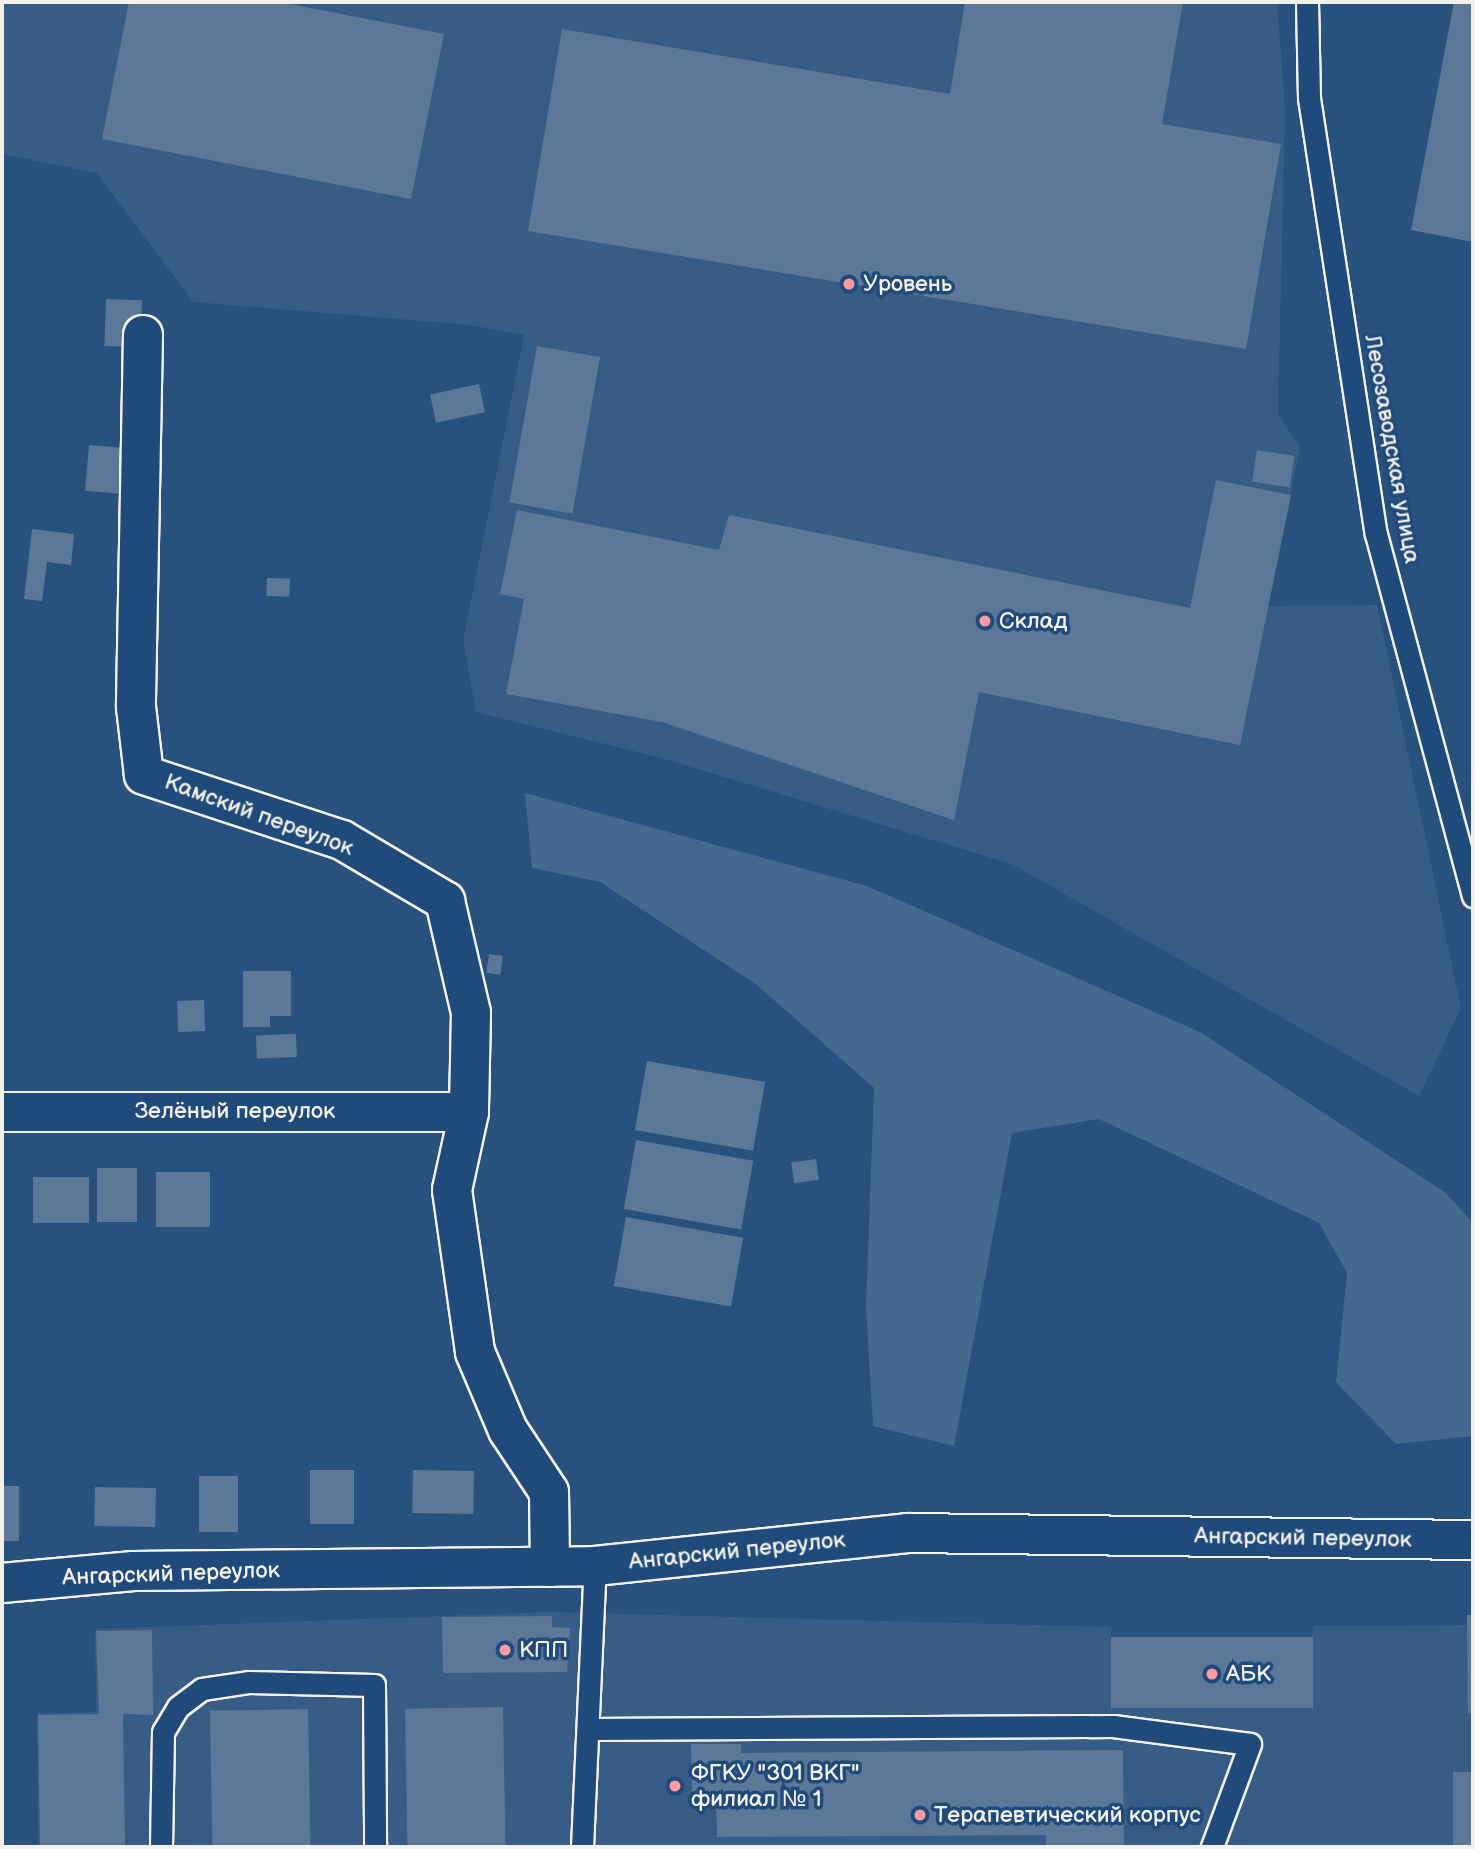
<!DOCTYPE html>
<meta charset="utf-8">
<style>
body{margin:0}
#map{position:relative;width:1475px;height:1849px;overflow:hidden;background:#28517e;font-family:"Balsamiq Sans",sans-serif}
div>[style]{position:absolute}
.built>*{inset:0;background:#375d86}
.green>*{inset:0;background:#45688e}
.building>*{inset:0;background:#5b7899;transform-origin:0 0}
.roads{filter:drop-shadow(2px 0 #f4f1e8) drop-shadow(-2px 0 #f4f1e8) drop-shadow(0 2px #f4f1e8) drop-shadow(0 -2px #f4f1e8)}
.service>*{height:21px;margin:-10.5px;padding:0 10.5px;transform-origin:10.5px;border-radius:10.5px;background:#1f4a7a}
.minor>*{height:38px;margin:-19px;padding:0 19px;transform-origin:19px;border-radius:19px;background:#1f4a7a}
.dots>*{width:19px;height:19px;translate:-50% -50%;box-sizing:border-box;border:4px solid #1f4a7a;border-radius:50%}
span{translate:-50% -50%;white-space:nowrap;text-align:center;line-height:1.15;-webkit-text-stroke:7px #1f4a7a;paint-order:stroke}
.poi-label{font-size:23px;color:#f4f1e8}
.left{translate:0 -50%;text-align:left}
.street-label{font-size:23px;color:#f4f1e8}
.frame{position:absolute;inset:0;border:4px solid #f4f1e8;pointer-events:none}
</style>
<div id="map">
<div class="built">
<div style="clip-path:polygon(2px 2px,1277px 2px,1285px 108px,1278px 414px,1300px 447px,1268px 606px,1377px 605px,1461px 1008px,1419px 1096px,1012px 864px,658px 757px,476px 712px,463px 640px,524px 335px,470px 325px,193px 302px,97px 173px,2px 154px)"></div>
<div style="clip-path:polygon(548px 1612px,1111px 1627px,1111px 1639px,1312px 1637px,1313px 1626px,1467px 1625px,1467px 1615px,1473px 1615px,1473px 1847px,38px 1847px,37px 1713px,96px 1712px,95px 1629px)"></div>
</div>
<div class="green">
<div style="clip-path:polygon(525px 793px,867px 886px,1200px 1032px,1446px 1193px,1473px 1223px,1473px 1436px,1396px 1444px,1336px 1382px,1347px 1273px,1319px 1223px,1099px 1119px,1012px 1133px,954px 1446px,873px 1426px,866px 1307px,874px 1088px,757px 985px,600px 882px,532px 868px)"></div>
</div>
<div class="building">
<div style="clip-path:polygon(129px 2px,280px 2px,444px 34px,411px 199px,102px 139px)"></div>
<div style="clip-path:polygon(965px 2px,1183px 2px,1162px 124px,1281px 144px,1246px 349px,528px 231px,562px 29px,950px 94px)"></div>
<div style="clip-path:polygon(1454px 2px,1473px 2px,1473px 242px,1411px 230px)"></div>
<div style="left:106px;top:299px;width:36px;height:47px;rotate:2deg"></div>
<div style="left:537px;top:346px;width:64px;height:159px;rotate:10deg"></div>
<div style="left:479px;top:384px;width:29px;height:50px;rotate:78deg"></div>
<div style="left:89px;top:445px;width:55px;height:46px;rotate:5deg"></div>
<div style="left:1257px;top:450px;width:38px;height:32px;rotate:9deg"></div>
<div style="clip-path:polygon(1216px 480px,1291px 495px,1240px 745px,979px 692px,954px 820px,662px 722px,506px 694px,524px 599px,500px 594px,517px 510px,719px 550px,729px 515px,1190px 608px)"></div>
<div style="clip-path:polygon(32px 529px,74px 534px,71px 565px,47px 562px,42px 601px,24px 599px)"></div>
<div style="left:267px;top:578px;width:23px;height:18px;rotate:2deg"></div>
<div style="left:489px;top:954px;width:14px;height:19px;rotate:8deg"></div>
<div style="clip-path:polygon(243px 971px,291px 971px,291px 1016px,270px 1016px,270px 1027px,243px 1027px)"></div>
<div style="left:204px;top:1000px;width:31px;height:27px;rotate:88deg"></div>
<div style="left:296px;top:1034px;width:23px;height:40px;rotate:88deg"></div>
<div style="left:647px;top:1061px;width:120px;height:70px;rotate:10deg"></div>
<div style="left:636px;top:1140px;width:119px;height:70px;rotate:10deg"></div>
<div style="left:816px;top:1159px;width:21px;height:25px;rotate:82deg"></div>
<div style="left:97px;top:1168px;width:40px;height:54px"></div>
<div style="left:156px;top:1172px;width:54px;height:55px"></div>
<div style="left:33px;top:1177px;width:56px;height:46px"></div>
<div style="left:626px;top:1217px;width:119px;height:70px;rotate:10deg"></div>
<div style="left:310px;top:1470px;width:44px;height:54px"></div>
<div style="left:413px;top:1470px;width:61px;height:43px;rotate:1deg"></div>
<div style="left:199px;top:1476px;width:39px;height:56px"></div>
<div style="left:2px;top:1486px;width:17px;height:55px"></div>
<div style="left:95px;top:1487px;width:61px;height:39px;rotate:1deg"></div>
<div style="clip-path:polygon(1467px 1615px,1473px 1615px,1473px 1713px,1468px 1713px)"></div>
<div style="clip-path:polygon(552px 1616px,552px 1627px,570px 1628px,567px 1672px,443px 1673px,442px 1617px)"></div>
<div style="clip-path:polygon(152px 1630px,153px 1715px,123px 1714px,125px 1847px,40px 1847px,38px 1715px,99px 1714px,96px 1631px)"></div>
<div style="left:1313px;top:1637px;width:71px;height:202px;rotate:90deg"></div>
<div style="left:503px;top:1707px;width:140px;height:98px;rotate:89deg"></div>
<div style="left:308px;top:1709px;width:138px;height:98px;rotate:89deg"></div>
<div style="clip-path:polygon(691px 1744px,741px 1744px,741px 1753px,1123px 1750px,1124px 1847px,1046px 1847px,1046px 1835px,717px 1837px,716px 1795px,692px 1795px)"></div>
<div style="left:1453px;top:1772px;width:20px;height:75px"></div>
</div>
<div class="roads">
<div class="service">
<div style="left:1307px;top:2px;width:96px;rotate:88.8deg"></div>
<div style="left:1309px;top:98px;width:441px;rotate:81.3deg"></div>
<div style="left:1376px;top:534px;width:375px;rotate:75deg"></div>
<div style="left:589px;top:1729px;width:524px;rotate:-0.33deg"></div>
<div style="left:1113px;top:1726px;width:138px;rotate:7.5deg"></div>
<div style="left:1250px;top:1744px;width:110px;rotate:110.3deg"></div>
<div style="left:161px;top:1847px;width:115px;rotate:-89deg"></div>
<div style="left:163px;top:1732px;width:29px;rotate:-59deg"></div>
<div style="left:178px;top:1707px;width:30px;rotate:-37deg"></div>
<div style="left:202px;top:1689px;width:48px;rotate:-8.5deg"></div>
<div style="left:249px;top:1682px;width:125px;rotate:1.4deg"></div>
<div style="left:374px;top:1685px;width:162px;rotate:89.6deg"></div>
<div style="left:582px;top:1847px;width:281px;rotate:-87.4deg"></div>
</div>
<div class="minor">
<div style="left:143px;top:335px;width:372px;rotate:91.1deg"></div>
<div style="left:136px;top:707px;width:68px;rotate:83.3deg"></div>
<div style="left:144px;top:775px;width:208px;rotate:18.2deg"></div>
<div style="left:342px;top:840px;width:120px;rotate:30.6deg"></div>
<div style="left:445px;top:901px;width:115px;rotate:76.9deg"></div>
<div style="left:471px;top:1013px;width:99px;rotate:91.2deg"></div>
<div style="left:469px;top:1112px;width:80px;rotate:102.3deg"></div>
<div style="left:452px;top:1190px;width:164px;rotate:81.9deg"></div>
<div style="left:475px;top:1352px;width:85px;rotate:67.1deg"></div>
<div style="left:508px;top:1430px;width:74px;rotate:56.5deg"></div>
<div style="left:549px;top:1492px;width:75px;rotate:89.2deg"></div>
<div style="left:2px;top:1112px;width:467px"></div>
<div style="left:2px;top:1583px;width:132px;rotate:-5.2deg"></div>
<div style="left:133px;top:1571px;width:462px;rotate:-0.6deg"></div>
<div style="left:595px;top:1566px;width:314px;rotate:-6deg"></div>
<div style="left:907px;top:1533px;width:566px;rotate:0.71deg"></div>
</div>
</div>
<div class="dots">
<div style="left:849px;top:284px;background:#ff9aa2"></div>
<div style="left:985px;top:621px;background:#ff9aa2"></div>
<div style="left:505px;top:1650px;background:#ff9aa2"></div>
<div style="left:1212px;top:1674px;background:#ff9aa2"></div>
<div style="left:675px;top:1786px;background:#ff9aa2"></div>
<div style="left:920px;top:1815px;background:#ff9aa2"></div>
</div>
<div class="poi-label">
<span class="left" style="left:863px;top:284px">Уровень</span>
<span class="left" style="left:999px;top:621px">Склад</span>
<span class="left" style="left:519px;top:1650px">КПП</span>
<span class="left" style="left:1226px;top:1674px">АБК</span>
<span class="left" style="left:691px;top:1786px">ФГКУ "301 ВКГ"<br>филиал № 1</span>
<span class="left" style="left:934px;top:1815px">Терапевтический корпус</span>
</div>
<div class="street-label">
<span style="left:1392px;top:449px;rotate:80deg">Лесозаводская улица</span>
<span style="left:259px;top:815px;rotate:20deg">Камский переулок</span>
<span style="left:235px;top:1111px">Зелёный переулок</span>
<span style="left:1303px;top:1538px;rotate:1deg">Ангарский переулок</span>
<span style="left:737px;top:1551px;rotate:-6deg">Ангарский переулок</span>
<span style="left:171px;top:1574px;rotate:-2deg">Ангарский переулок</span>
</div>
<div class="frame"></div>
</div>
